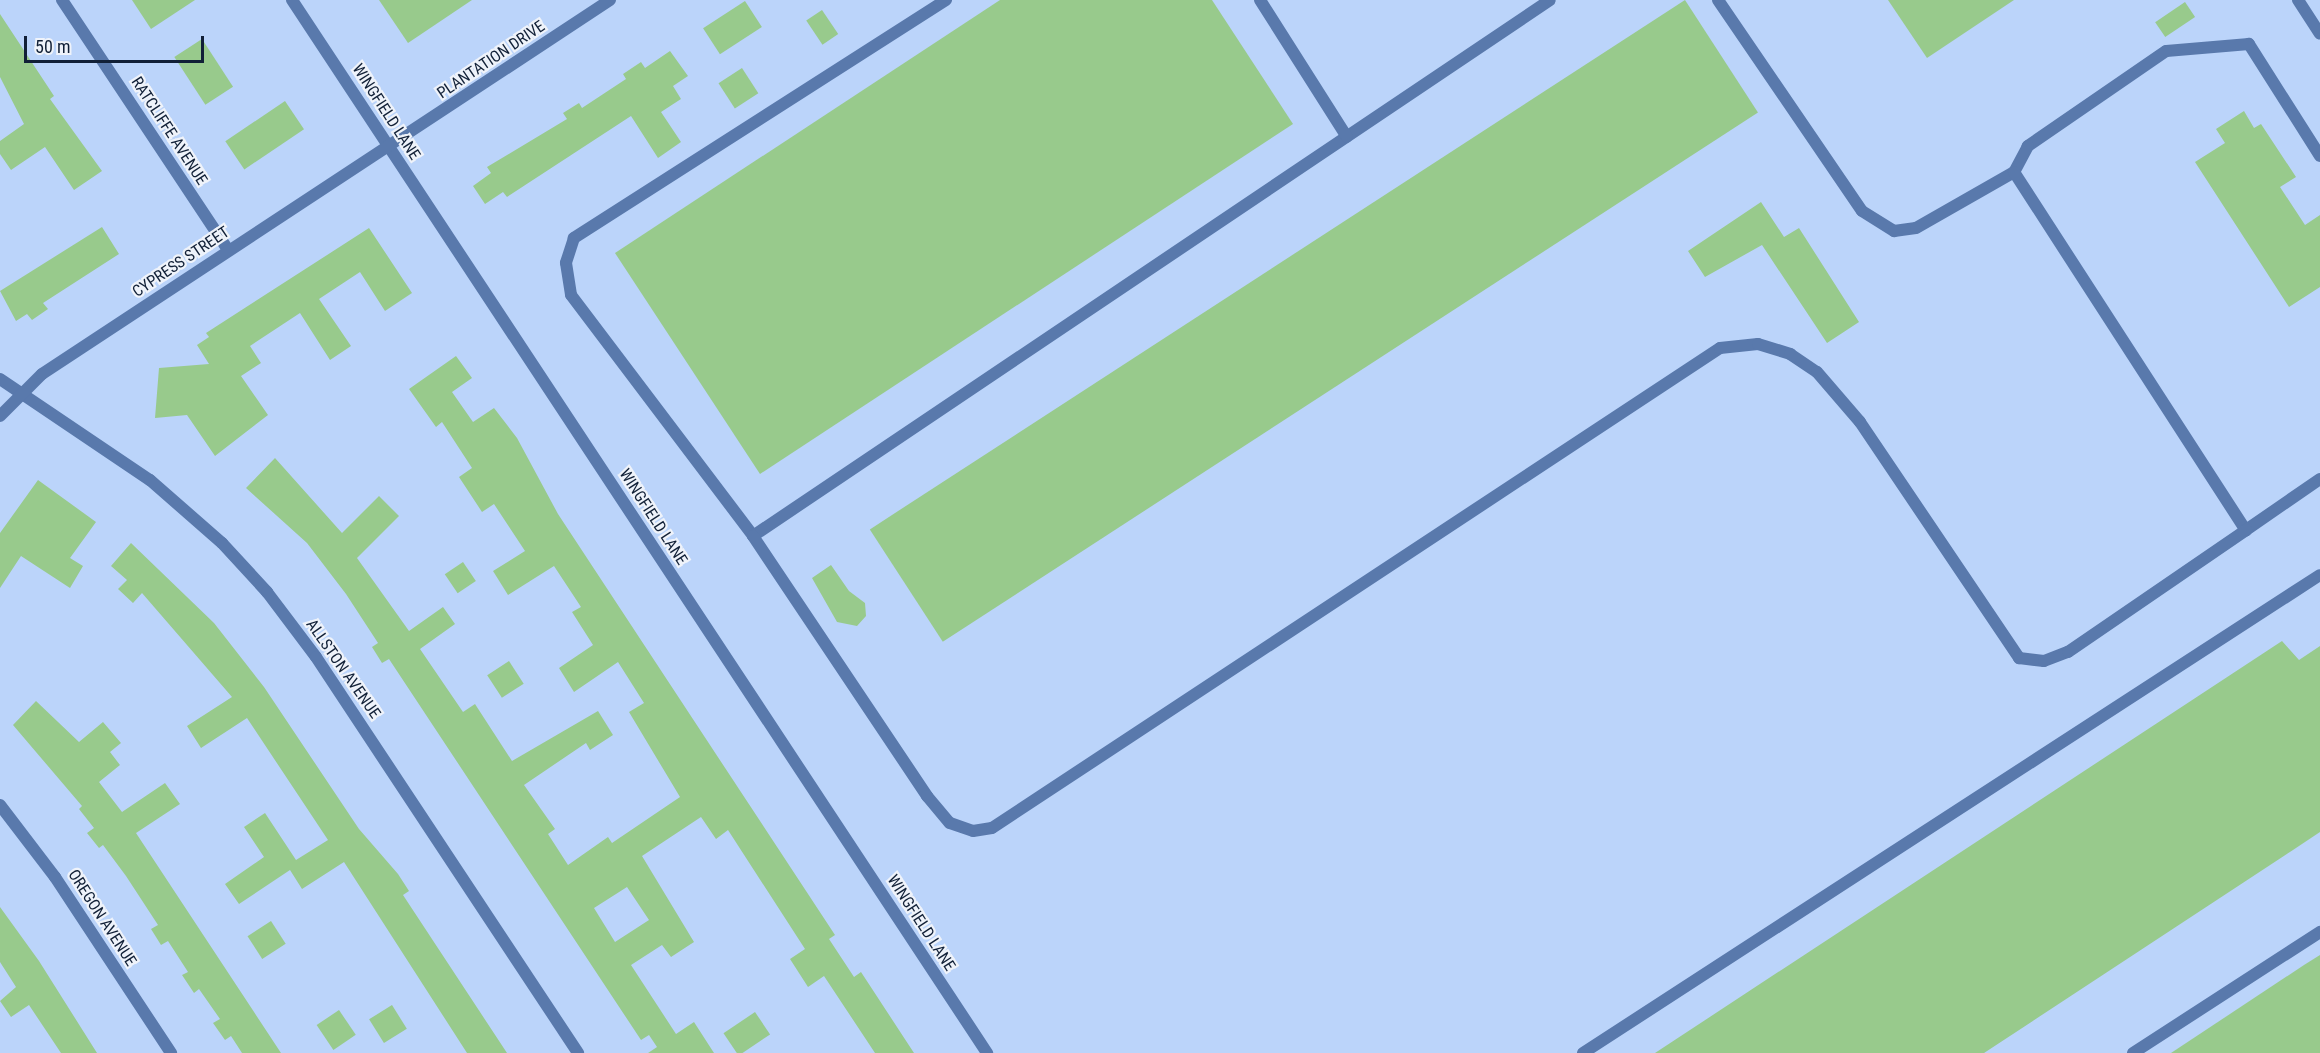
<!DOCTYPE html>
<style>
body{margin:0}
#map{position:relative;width:2320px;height:1053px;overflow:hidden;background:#bbd4fa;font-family:"Roboto Condensed",sans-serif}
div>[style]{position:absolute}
.building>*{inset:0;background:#98ca8c;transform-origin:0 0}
.service>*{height:12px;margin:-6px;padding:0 6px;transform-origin:6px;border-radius:6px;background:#5979ac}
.minor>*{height:12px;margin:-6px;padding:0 6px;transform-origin:6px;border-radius:6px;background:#5979ac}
span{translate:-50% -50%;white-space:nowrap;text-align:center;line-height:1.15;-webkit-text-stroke:4.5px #eff3fa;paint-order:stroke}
.street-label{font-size:16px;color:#112037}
.scale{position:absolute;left:24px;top:36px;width:180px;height:27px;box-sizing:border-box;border:3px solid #112037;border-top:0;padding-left:8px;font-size:18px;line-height:21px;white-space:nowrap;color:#112037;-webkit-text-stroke:4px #eff3fa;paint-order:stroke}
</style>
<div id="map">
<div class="building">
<div style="clip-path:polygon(132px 0,195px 0,151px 29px)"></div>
<div style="clip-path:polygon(379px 0,472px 0,408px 43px)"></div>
<div style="clip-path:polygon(1000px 0,1212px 0,1293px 124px,760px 474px,615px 253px)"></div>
<div style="left:1685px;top:0;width:134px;height:972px;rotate:57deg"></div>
<div style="clip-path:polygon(1888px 0,2014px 0,1927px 58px)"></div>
<div style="left:745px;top:1px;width:31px;height:50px;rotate:57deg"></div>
<div style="left:2185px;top:2px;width:18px;height:36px;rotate:56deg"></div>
<div style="left:822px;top:10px;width:29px;height:19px;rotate:56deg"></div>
<div style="clip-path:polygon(0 14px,54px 96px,50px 99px,102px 171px,74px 190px,45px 147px,11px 170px,0 154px,0 141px,24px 124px,0 77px)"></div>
<div style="left:202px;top:39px;width:57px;height:33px;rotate:57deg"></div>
<div style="clip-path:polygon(670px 51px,688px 76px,673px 86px,681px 99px,661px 112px,681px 142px,658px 158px,631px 116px,507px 197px,503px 192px,485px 204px,473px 186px,491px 173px,487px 167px,567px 119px,563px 113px,579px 103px,582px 108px,626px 79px,623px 74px,641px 62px,645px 68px)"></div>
<div style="left:742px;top:68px;width:30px;height:28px;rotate:57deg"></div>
<div style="left:285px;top:101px;width:34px;height:72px;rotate:56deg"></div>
<div style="clip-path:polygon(2244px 111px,2254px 128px,2261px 124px,2296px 177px,2280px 187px,2305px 225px,2320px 215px,2320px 287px,2289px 307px,2195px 162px,2225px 143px,2216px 129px)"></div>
<div style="clip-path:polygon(1761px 202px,1784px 237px,1799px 228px,1859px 322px,1827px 343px,1762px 245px,1705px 277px,1688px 251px)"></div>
<div style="clip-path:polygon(102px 227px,119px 254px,43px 303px,48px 309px,32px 320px,27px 314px,16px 321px,0 291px)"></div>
<div style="clip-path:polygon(369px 228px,412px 293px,385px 311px,360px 272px,319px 299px,351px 346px,330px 360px,300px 313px,250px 346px,261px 363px,241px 376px,268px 415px,215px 456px,187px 415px,155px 418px,159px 368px,209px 364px,197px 345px,209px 337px,206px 333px)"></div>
<div style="clip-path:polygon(evenodd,456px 356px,472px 378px,452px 392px,473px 422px,494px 408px,517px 438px,558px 514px,835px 935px,829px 939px,854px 977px,861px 972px,914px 1053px,875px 1053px,824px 976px,808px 987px,790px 959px,805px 949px,728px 830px,716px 839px,701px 817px,642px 856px,694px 942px,671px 957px,662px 945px,631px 965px,676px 1034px,694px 1022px,714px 1053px,648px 1053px,657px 1047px,649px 1035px,641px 1040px,389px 659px,382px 663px,372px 647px,378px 643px,346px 594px,307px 543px,246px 488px,275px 458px,342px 533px,379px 496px,399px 516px,357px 558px,409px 631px,443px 607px,455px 624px,420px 649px,463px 712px,475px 704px,512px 761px,598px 711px,613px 735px,590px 750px,586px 743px,524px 785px,555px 829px,548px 834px,568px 865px,608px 837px,612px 843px,680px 797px,629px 712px,644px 703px,618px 662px,574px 692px,559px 668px,593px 645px,572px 612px,581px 607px,554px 566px,508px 595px,493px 571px,525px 551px,494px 504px,482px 512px,459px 477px,472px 468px,442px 422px,436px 427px,409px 389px,456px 356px,627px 887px,649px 920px,615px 942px,594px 908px,627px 887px)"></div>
<div style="clip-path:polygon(38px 480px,96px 522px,70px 558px,83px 566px,70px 588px,21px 556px,0 588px,0 533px)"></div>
<div style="clip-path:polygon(131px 543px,214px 623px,264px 687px,359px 829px,398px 874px,409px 891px,403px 895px,507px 1053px,467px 1053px,344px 862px,302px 889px,290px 870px,239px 904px,225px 884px,264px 857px,244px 827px,265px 813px,296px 860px,328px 840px,247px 718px,201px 748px,187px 726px,232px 697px,142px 593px,133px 603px,118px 589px,127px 580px,111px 566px)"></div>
<div style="left:463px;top:562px;width:23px;height:22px;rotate:56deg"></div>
<div style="clip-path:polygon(831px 565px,849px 591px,865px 603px,866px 616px,857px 626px,837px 622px,812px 578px)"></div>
<div style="clip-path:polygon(2282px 641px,2299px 660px,2320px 646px,2320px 832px,2293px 850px,1984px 1053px,1655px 1053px)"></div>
<div style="left:509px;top:661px;width:27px;height:26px;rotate:57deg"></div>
<div style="clip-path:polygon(36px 701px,79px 742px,103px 722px,121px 743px,110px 752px,120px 765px,99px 782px,122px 812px,165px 783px,180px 804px,136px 833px,281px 1053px,242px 1053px,231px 1036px,225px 1040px,213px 1023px,220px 1019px,199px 989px,194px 993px,182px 975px,188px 972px,168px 941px,161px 945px,151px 929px,158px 925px,126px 876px,103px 845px,99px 848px,87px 833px,94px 828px,79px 809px,82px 806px,13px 725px)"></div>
<div style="clip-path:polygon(0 907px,39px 961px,97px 1053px,61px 1053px,29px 1005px,11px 1017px,0 1001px,16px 987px,0 962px)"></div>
<div style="left:271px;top:921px;width:27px;height:28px;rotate:57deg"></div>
<div style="clip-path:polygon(2320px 955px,2320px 1053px,2171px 1053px,2304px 965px)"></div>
<div style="left:392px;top:1005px;width:28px;height:27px;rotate:58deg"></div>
<div style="left:339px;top:1010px;width:30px;height:27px;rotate:56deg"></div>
<div style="left:755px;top:1012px;width:27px;height:38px;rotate:56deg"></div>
</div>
<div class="service">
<div style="left:946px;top:0;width:442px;rotate:147.4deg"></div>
<div style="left:574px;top:238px;width:26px;rotate:108deg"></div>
<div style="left:566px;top:263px;width:32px;rotate:81deg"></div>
<div style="left:571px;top:295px;width:302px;rotate:52.9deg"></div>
<div style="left:753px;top:536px;width:960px;rotate:-33.92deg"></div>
<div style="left:1260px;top:0;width:162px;rotate:57.6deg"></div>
<div style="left:1718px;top:0;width:255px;rotate:55.7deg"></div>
<div style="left:1862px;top:211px;width:38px;rotate:32deg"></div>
<div style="left:1894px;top:231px;width:22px;rotate:-8deg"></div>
<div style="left:1916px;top:228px;width:113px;rotate:-29.7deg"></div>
<div style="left:2320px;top:156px;width:133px;rotate:-122.4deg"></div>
<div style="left:2249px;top:44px;width:83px;rotate:175.2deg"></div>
<div style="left:2166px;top:51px;width:168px;rotate:145.5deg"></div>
<div style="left:2028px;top:146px;width:30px;rotate:118deg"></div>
<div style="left:2014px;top:172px;width:427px;rotate:57.1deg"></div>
<div style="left:2246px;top:530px;width:90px;rotate:-34.6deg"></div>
<div style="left:753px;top:536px;width:313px;rotate:56.2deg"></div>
<div style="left:927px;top:796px;width:35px;rotate:50deg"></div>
<div style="left:950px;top:823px;width:24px;rotate:19deg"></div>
<div style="left:973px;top:831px;width:19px;rotate:-9deg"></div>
<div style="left:992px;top:828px;width:872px;rotate:-33.4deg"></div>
<div style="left:1720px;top:348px;width:38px;rotate:-6deg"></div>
<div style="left:1758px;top:344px;width:34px;rotate:17deg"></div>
<div style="left:1790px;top:354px;width:32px;rotate:34deg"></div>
<div style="left:1817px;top:372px;width:66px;rotate:49.3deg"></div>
<div style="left:1860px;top:422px;width:285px;rotate:56deg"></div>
<div style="left:2019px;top:658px;width:25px;rotate:7deg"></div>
<div style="left:2044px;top:661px;width:26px;rotate:-21deg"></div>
<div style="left:2068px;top:652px;width:216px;rotate:-34.4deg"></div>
<div style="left:1583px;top:1053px;width:878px;rotate:-32.97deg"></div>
<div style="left:2133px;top:1053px;width:223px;rotate:-32.9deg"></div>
</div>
<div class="minor">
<div style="left:62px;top:0;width:300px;rotate:56.4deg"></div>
<div style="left:292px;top:0;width:1262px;rotate:56.57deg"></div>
<div style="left:2298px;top:0;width:40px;rotate:57.1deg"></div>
<div style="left:0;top:379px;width:181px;rotate:34deg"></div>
<div style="left:150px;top:480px;width:96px;rotate:41.2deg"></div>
<div style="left:222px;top:543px;width:67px;rotate:47.4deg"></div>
<div style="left:267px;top:592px;width:81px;rotate:53deg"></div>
<div style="left:316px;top:657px;width:475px;rotate:56.5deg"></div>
<div style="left:0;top:416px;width:59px;rotate:-45deg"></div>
<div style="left:42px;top:374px;width:680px;rotate:-33.36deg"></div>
<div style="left:0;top:805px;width:91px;rotate:52.6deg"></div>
<div style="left:55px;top:877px;width:211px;rotate:56.6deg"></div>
</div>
<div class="street-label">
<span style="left:491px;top:60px;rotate:-34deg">PLANTATION DRIVE</span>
<span style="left:386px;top:112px;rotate:57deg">WINGFIELD LANE</span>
<span style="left:169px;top:131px;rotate:57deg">RATCLIFFE AVENUE</span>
<span style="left:181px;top:262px;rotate:-34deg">CYPRESS STREET</span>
<span style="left:653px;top:517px;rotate:57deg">WINGFIELD LANE</span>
<span style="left:343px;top:669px;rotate:55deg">ALLSTON AVENUE</span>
<span style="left:102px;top:918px;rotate:57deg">OREGON AVENUE</span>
<span style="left:921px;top:923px;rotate:57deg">WINGFIELD LANE</span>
</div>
<div class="scale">50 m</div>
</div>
